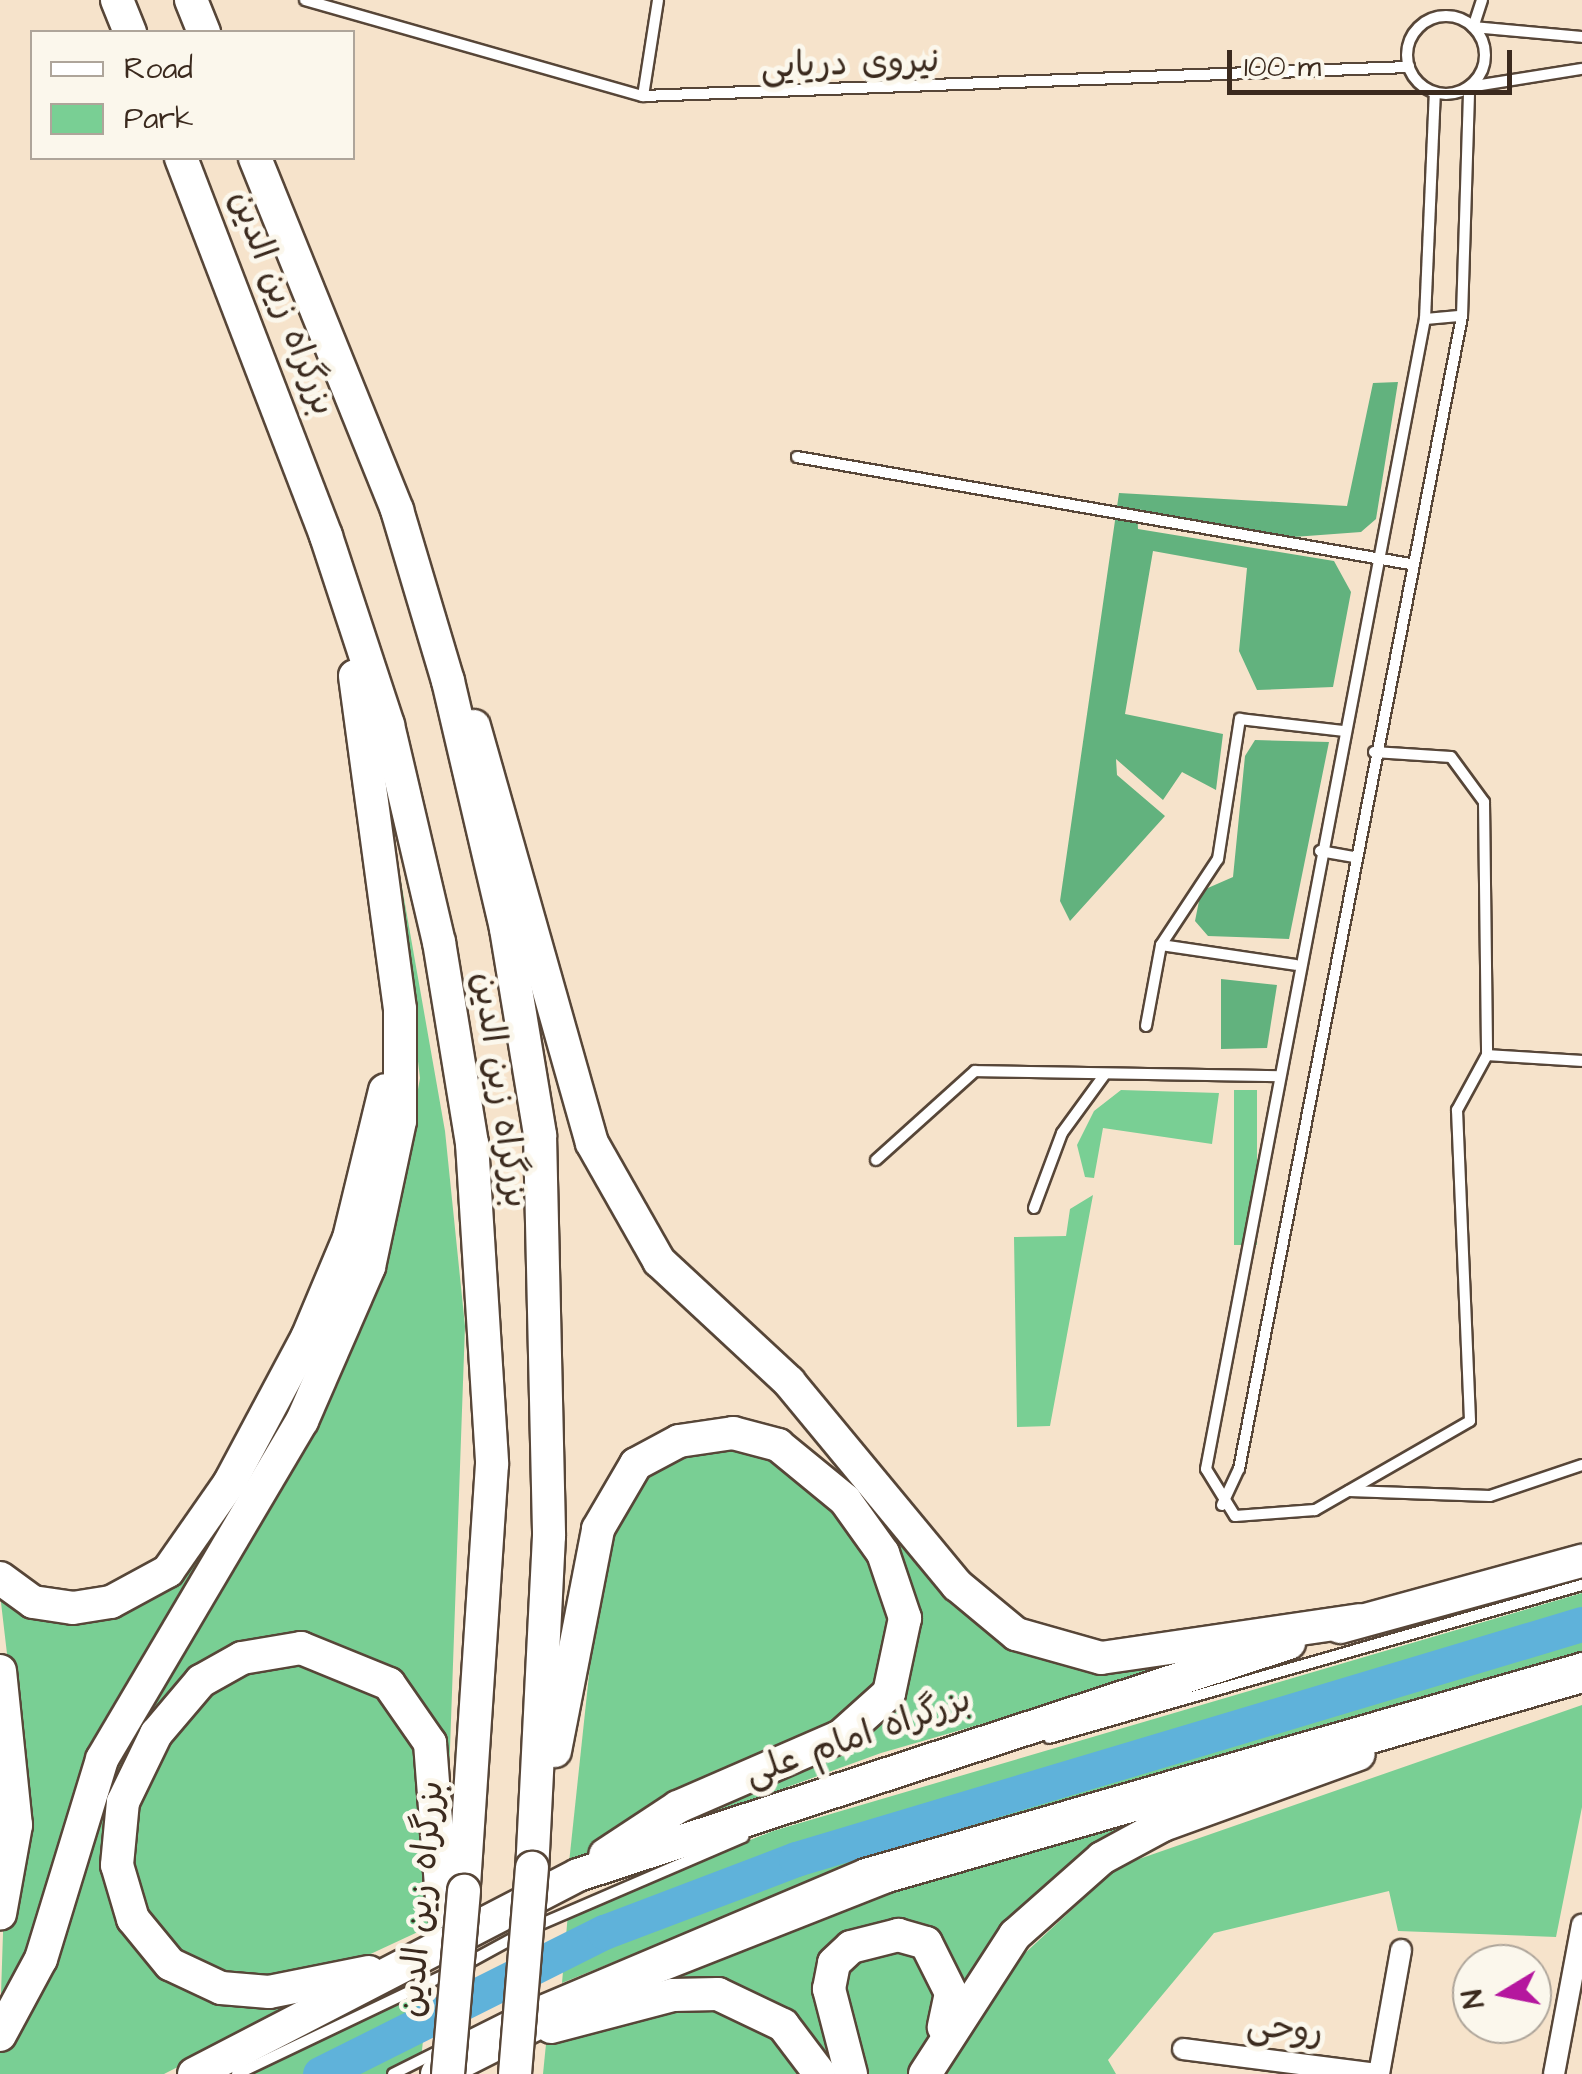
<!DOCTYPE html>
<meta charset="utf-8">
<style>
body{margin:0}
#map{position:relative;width:1582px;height:2074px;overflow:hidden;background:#f6e3cb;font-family:"Architects Daughter","Playpen Sans Arabic",sans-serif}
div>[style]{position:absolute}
.green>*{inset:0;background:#79cf94;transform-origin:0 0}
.forest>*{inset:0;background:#62b27e}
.river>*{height:35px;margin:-17.5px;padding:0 17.5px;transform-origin:17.5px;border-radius:17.5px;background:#5fb2da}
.roads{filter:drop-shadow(2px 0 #574638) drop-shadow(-2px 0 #574638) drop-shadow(0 2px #574638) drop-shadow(0 -2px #574638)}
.service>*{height:10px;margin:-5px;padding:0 5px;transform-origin:5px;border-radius:5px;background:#fff}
.service>.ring{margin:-5px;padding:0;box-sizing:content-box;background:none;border:10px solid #fff;border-radius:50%}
.minor>*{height:20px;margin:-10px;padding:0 10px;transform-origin:10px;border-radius:10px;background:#fff}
.trunk>*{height:32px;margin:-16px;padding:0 16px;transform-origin:16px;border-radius:16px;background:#fff}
.bridges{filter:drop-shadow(2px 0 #574638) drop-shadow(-2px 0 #574638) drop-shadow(0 2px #574638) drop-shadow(0 -2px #574638)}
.trunk-bridge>*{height:32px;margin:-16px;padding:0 16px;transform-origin:16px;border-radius:16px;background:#fff}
span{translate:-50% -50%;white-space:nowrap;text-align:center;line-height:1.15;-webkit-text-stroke:10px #fbf7ec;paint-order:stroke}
.street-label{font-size:35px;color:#3b2a1e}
.legend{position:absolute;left:30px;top:30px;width:325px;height:130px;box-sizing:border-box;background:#fbf7ec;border:2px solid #aea59a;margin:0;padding:12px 18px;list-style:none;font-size:30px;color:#3b2a1e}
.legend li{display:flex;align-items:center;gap:20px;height:50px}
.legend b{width:50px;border:2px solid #aea59a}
.north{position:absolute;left:1452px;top:1944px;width:100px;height:100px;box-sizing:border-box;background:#fbf7ec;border:2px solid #aea59a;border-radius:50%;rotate:260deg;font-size:28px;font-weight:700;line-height:40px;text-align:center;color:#3b2a1e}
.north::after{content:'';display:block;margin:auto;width:35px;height:45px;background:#b5179e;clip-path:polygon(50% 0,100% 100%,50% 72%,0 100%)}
.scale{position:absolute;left:1227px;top:50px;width:285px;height:45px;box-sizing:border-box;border:5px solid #3b2a1e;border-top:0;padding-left:12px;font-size:30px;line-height:35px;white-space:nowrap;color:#3b2a1e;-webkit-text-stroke:8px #fbf7ec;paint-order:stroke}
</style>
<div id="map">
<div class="green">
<div style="clip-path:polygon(387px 802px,445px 1131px,465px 1326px,449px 1777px,420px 1706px,251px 1645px,112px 1805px,157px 1963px,333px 1988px,164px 2074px,0 2074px,0 2052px,85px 1826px,401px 1186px,420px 1078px)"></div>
<div style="clip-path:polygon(1121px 1090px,1219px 1093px,1212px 1144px,1103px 1128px,1094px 1178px,1085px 1177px,1077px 1145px,1094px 1111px)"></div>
<div style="left:1234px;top:1090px;width:23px;height:155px"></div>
<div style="clip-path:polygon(1093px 1195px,1050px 1426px,1017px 1427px,1014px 1237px,1066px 1236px,1070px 1209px)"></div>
<div style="clip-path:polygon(325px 1356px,230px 1521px,0 2025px,11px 1688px,0 1594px,116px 1614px)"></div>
<div style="clip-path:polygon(755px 1446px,850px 1520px,891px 1603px,891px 1665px,854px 1715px,569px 1863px,601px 1562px,623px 1494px,677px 1450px)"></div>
<div style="clip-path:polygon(880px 1517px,953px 1606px,1027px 1653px,1290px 1635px,881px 1753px,631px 1844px,907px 1685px,914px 1617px)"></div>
<div style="clip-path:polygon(1582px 1593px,1582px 1653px,857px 1863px,562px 1983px,568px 1913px,773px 1831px)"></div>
<div style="clip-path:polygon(327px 1662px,400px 1708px,429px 1788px,435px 1924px,349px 1964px,254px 1985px,181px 1960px,129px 1886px,129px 1811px,186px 1709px,253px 1665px)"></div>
<div style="clip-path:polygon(1582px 1705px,1582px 1807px,1556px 1937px,1398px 1931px,1389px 1891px,1214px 1933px,1108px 2060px,1116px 2074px,945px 2074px,994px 1982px,1119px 1866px)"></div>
<div style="clip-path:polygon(1295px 1773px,1116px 1837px,915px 2074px,829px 2074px,789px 2020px,624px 1998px,868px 1897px)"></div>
<div style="clip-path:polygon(428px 1991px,421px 2060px,388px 2074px,246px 2074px)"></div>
<div style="clip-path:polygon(649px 2009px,745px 2010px,813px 2074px,543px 2074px,546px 2044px)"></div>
</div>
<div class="forest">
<div style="clip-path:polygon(1398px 382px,1376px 519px,1361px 532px,1280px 538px,1137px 509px,1138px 529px,1334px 561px,1351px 592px,1333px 687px,1257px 690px,1239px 651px,1247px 568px,1153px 551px,1125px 714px,1223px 734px,1216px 790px,1182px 772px,1163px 800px,1116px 759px,1117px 775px,1165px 816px,1070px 921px,1060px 901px,1119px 493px,1347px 506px,1373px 383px)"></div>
<div style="clip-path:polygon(1255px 740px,1329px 742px,1289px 939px,1208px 936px,1195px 921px,1201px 891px,1233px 877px,1245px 756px)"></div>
<div style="clip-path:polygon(1221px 979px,1277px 985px,1267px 1048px,1221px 1049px)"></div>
</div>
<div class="river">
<div style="left:320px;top:2074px;width:318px;rotate:-26.6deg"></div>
<div style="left:604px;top:1932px;width:205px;rotate:-20.8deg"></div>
<div style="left:796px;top:1859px;width:820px;rotate:-16.65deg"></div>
</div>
<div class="roads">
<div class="service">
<div style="left:305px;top:0;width:351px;rotate:15.9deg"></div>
<div style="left:643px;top:96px;width:767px;rotate:-2.17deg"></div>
<div style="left:1482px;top:0;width:28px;rotate:108deg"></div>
<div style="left:1473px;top:27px;width:109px;rotate:5.2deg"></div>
<div class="ring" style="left:1407px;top:16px;width:68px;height:68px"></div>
<div style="left:643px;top:96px;width:97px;rotate:-81.1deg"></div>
<div style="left:1425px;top:319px;width:37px;rotate:-5deg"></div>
<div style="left:797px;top:457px;width:622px;rotate:9.9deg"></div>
<div style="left:1374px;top:752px;width:77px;rotate:3.7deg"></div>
<div style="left:1451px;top:757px;width:56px;rotate:53.7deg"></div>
<div style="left:1484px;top:802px;width:253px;rotate:89.3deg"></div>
<div style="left:1487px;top:1055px;width:63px;rotate:118.6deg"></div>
<div style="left:1457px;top:1110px;width:311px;rotate:87.6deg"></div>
<div style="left:1470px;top:1421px;width:179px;rotate:150.1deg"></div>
<div style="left:1315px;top:1510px;width:80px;rotate:175.7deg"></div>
<div style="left:1235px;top:1516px;width:55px;rotate:-121.7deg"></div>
<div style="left:1206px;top:1469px;width:1171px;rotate:-79.22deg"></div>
<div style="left:1425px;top:319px;width:226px;rotate:-87.5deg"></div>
<div style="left:1320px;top:851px;width:35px;rotate:10deg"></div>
<div style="left:1161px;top:945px;width:136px;rotate:8.4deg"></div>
<div style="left:1146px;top:1026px;width:82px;rotate:-79.5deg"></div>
<div style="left:1161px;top:945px;width:103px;rotate:-56.5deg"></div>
<div style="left:1218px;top:859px;width:142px;rotate:-81.1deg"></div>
<div style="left:1240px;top:719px;width:105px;rotate:6.6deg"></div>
<div style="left:1487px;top:1055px;width:95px;rotate:3.6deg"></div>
<div style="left:876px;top:1160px;width:133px;rotate:-42deg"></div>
<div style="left:975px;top:1071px;width:301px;rotate:1deg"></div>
<div style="left:1034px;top:1208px;width:80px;rotate:-69.5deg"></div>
<div style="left:1062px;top:1133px;width:73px;rotate:-53.9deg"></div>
<div style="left:1349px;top:1491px;width:141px;rotate:2deg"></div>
<div style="left:1490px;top:1496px;width:97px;rotate:-18.6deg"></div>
<div style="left:1222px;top:1505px;width:40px;rotate:-65deg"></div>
<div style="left:1239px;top:1469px;width:1174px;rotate:-79.05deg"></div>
<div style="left:1462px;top:316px;width:229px;rotate:-88.2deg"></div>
<div style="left:1469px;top:87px;width:114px;rotate:-9.1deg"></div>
<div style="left:1049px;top:1738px;width:555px;rotate:-16.02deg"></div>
<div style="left:534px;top:1927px;width:228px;rotate:-23.3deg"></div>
<div style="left:464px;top:1965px;width:63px;rotate:-28.6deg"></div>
<div style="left:528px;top:2006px;width:362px;rotate:-22.9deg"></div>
<div style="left:861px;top:1865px;width:750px;rotate:-16.02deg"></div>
<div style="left:237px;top:2074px;width:235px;rotate:-25.5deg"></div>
<div style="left:393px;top:2074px;width:134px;rotate:-26.6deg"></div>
</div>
<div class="minor">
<div style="left:1183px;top:2049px;width:197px;rotate:7.3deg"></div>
<div style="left:1379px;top:2074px;width:126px;rotate:-79.9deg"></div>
<div style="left:1554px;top:2074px;width:152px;rotate:-79.4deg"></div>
</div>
<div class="trunk">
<div style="left:117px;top:0;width:35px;rotate:68deg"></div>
<div style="left:191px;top:0;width:35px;rotate:68deg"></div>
<div style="left:181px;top:158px;width:405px;rotate:69deg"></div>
<div style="left:326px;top:536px;width:199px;rotate:71.8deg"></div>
<div style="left:388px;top:725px;width:223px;rotate:76.8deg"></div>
<div style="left:439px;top:942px;width:204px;rotate:80.7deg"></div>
<div style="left:472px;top:1143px;width:322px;rotate:86.4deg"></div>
<div style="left:492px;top:1464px;width:428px;rotate:93.8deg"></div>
<div style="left:255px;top:158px;width:380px;rotate:68deg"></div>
<div style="left:397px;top:510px;width:178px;rotate:73.4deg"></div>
<div style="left:448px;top:681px;width:255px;rotate:76.8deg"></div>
<div style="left:506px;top:929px;width:209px;rotate:80.6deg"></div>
<div style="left:540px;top:1135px;width:401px;rotate:88.7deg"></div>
<div style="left:549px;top:1536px;width:332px;rotate:92.9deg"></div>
<div style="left:474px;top:726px;width:433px;rotate:74.2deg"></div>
<div style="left:592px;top:1143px;width:136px;rotate:60.4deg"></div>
<div style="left:659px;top:1261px;width:178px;rotate:42.9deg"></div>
<div style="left:789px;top:1382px;width:264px;rotate:50.4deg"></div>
<div style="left:957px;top:1585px;width:77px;rotate:39.7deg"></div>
<div style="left:1016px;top:1634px;width:88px;rotate:15.8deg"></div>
<div style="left:1101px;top:1658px;width:262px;rotate:-8.3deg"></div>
<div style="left:0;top:1578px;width:41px;rotate:36deg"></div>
<div style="left:33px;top:1602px;width:40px;rotate:8.5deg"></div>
<div style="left:73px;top:1608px;width:38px;rotate:-9deg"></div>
<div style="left:111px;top:1602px;width:65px;rotate:-28.5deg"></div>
<div style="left:168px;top:1571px;width:108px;rotate:-55.1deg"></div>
<div style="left:230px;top:1482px;width:163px;rotate:-61.9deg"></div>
<div style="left:307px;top:1338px;width:108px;rotate:-67.2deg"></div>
<div style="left:349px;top:1238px;width:152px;rotate:-76.3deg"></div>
<div style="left:1340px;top:1627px;width:251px;rotate:-15.3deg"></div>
<div style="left:0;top:1671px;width:155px;rotate:84.1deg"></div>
<div style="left:16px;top:1825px;width:90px;rotate:100.2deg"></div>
<div style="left:555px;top:1751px;width:226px;rotate:-79deg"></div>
<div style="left:598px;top:1529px;width:75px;rotate:-59.7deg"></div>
<div style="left:636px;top:1464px;width:49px;rotate:-28.1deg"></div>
<div style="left:679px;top:1441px;width:55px;rotate:-8.4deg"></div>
<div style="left:733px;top:1433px;width:47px;rotate:14.9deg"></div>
<div style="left:778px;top:1445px;width:87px;rotate:39.4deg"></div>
<div style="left:845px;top:1500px;width:65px;rotate:54.4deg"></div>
<div style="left:883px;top:1553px;width:69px;rotate:71.3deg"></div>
<div style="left:905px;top:1618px;width:77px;rotate:102deg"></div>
<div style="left:889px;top:1693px;width:64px;rotate:138.1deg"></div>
<div style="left:841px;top:1736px;width:178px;rotate:156.5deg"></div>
<div style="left:678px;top:1807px;width:87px;rotate:146.7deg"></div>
<div style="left:369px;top:1972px;width:102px;rotate:168.7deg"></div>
<div style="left:269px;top:1992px;width:48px;rotate:-175.2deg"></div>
<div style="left:221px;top:1988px;width:56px;rotate:-154.8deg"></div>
<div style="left:170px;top:1964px;width:58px;rotate:-129.4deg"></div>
<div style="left:133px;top:1919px;width:56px;rotate:-106.5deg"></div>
<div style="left:117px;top:1865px;width:63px;rotate:-84.6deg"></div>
<div style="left:123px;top:1802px;width:76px;rotate:-64.1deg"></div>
<div style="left:156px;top:1734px;width:70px;rotate:-49.7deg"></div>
<div style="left:201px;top:1681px;width:47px;rotate:-29.3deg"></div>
<div style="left:242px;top:1658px;width:60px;rotate:-9.6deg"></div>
<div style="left:301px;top:1648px;width:95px;rotate:22.2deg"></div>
<div style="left:389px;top:1684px;width:72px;rotate:55.2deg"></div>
<div style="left:430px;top:1743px;width:169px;rotate:85.6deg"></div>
<div style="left:551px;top:2027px;width:126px;rotate:-14.7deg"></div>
<div style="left:673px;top:1995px;width:45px;rotate:-1.3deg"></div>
<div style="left:718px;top:1994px;width:72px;rotate:25.5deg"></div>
<div style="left:783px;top:2025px;width:61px;rotate:52.9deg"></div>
<div style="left:0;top:2035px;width:86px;rotate:-61.7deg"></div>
<div style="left:41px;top:1959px;width:209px;rotate:-73deg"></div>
<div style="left:102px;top:1759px;width:393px;rotate:-59.4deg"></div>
<div style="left:302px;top:1421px;width:168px;rotate:-66.5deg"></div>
<div style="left:369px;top:1267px;width:149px;rotate:-78deg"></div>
<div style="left:400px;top:1121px;width:112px;rotate:-90deg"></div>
<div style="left:400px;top:1009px;width:336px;rotate:-97.7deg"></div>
<div style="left:194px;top:2074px;width:433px;rotate:-27.4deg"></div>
<div style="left:578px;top:1875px;width:748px;rotate:-18.07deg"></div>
<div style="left:437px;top:2074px;width:203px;rotate:-26.9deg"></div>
<div style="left:618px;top:1982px;width:289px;rotate:-21.5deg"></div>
<div style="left:887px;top:1876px;width:723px;rotate:-16.05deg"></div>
<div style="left:851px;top:2074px;width:88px;rotate:-104.5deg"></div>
<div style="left:829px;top:1989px;width:26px;rotate:-79deg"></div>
<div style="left:834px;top:1963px;width:23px;rotate:-43deg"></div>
<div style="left:851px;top:1947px;width:49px;rotate:-14.3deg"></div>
<div style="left:898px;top:1935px;width:29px;rotate:16deg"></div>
<div style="left:926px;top:1943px;width:56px;rotate:63.4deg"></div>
<div style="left:951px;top:1993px;width:35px;rotate:102deg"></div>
<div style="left:925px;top:2074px;width:166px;rotate:-57.1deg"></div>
<div style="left:1015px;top:1935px;width:116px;rotate:-41.5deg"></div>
<div style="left:1102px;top:1858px;width:69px;rotate:-28.4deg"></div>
<div style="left:1163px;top:1825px;width:208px;rotate:-19.9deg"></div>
</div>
</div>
<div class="bridges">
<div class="trunk-bridge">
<div style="left:448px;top:2074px;width:184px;rotate:-85deg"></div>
<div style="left:515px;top:2074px;width:207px;rotate:-85.3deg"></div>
</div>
</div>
<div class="street-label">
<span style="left:850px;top:64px;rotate:-2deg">نیروی دریایی</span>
<span style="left:282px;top:303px;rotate:69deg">بزرگراه زین الدین</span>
<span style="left:500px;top:1090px;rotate:82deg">بزرگراه زین الدین</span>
<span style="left:858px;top:1737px;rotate:-19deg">بزرگراه امام علی</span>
<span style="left:422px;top:1899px;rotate:-85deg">بزرگراه زین الدین</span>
<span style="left:1285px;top:2029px;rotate:7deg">روحی</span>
</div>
<ul class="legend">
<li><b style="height:12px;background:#fff"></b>Road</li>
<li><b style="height:28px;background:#79cf94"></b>Park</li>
</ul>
<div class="north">N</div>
<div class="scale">100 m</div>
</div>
